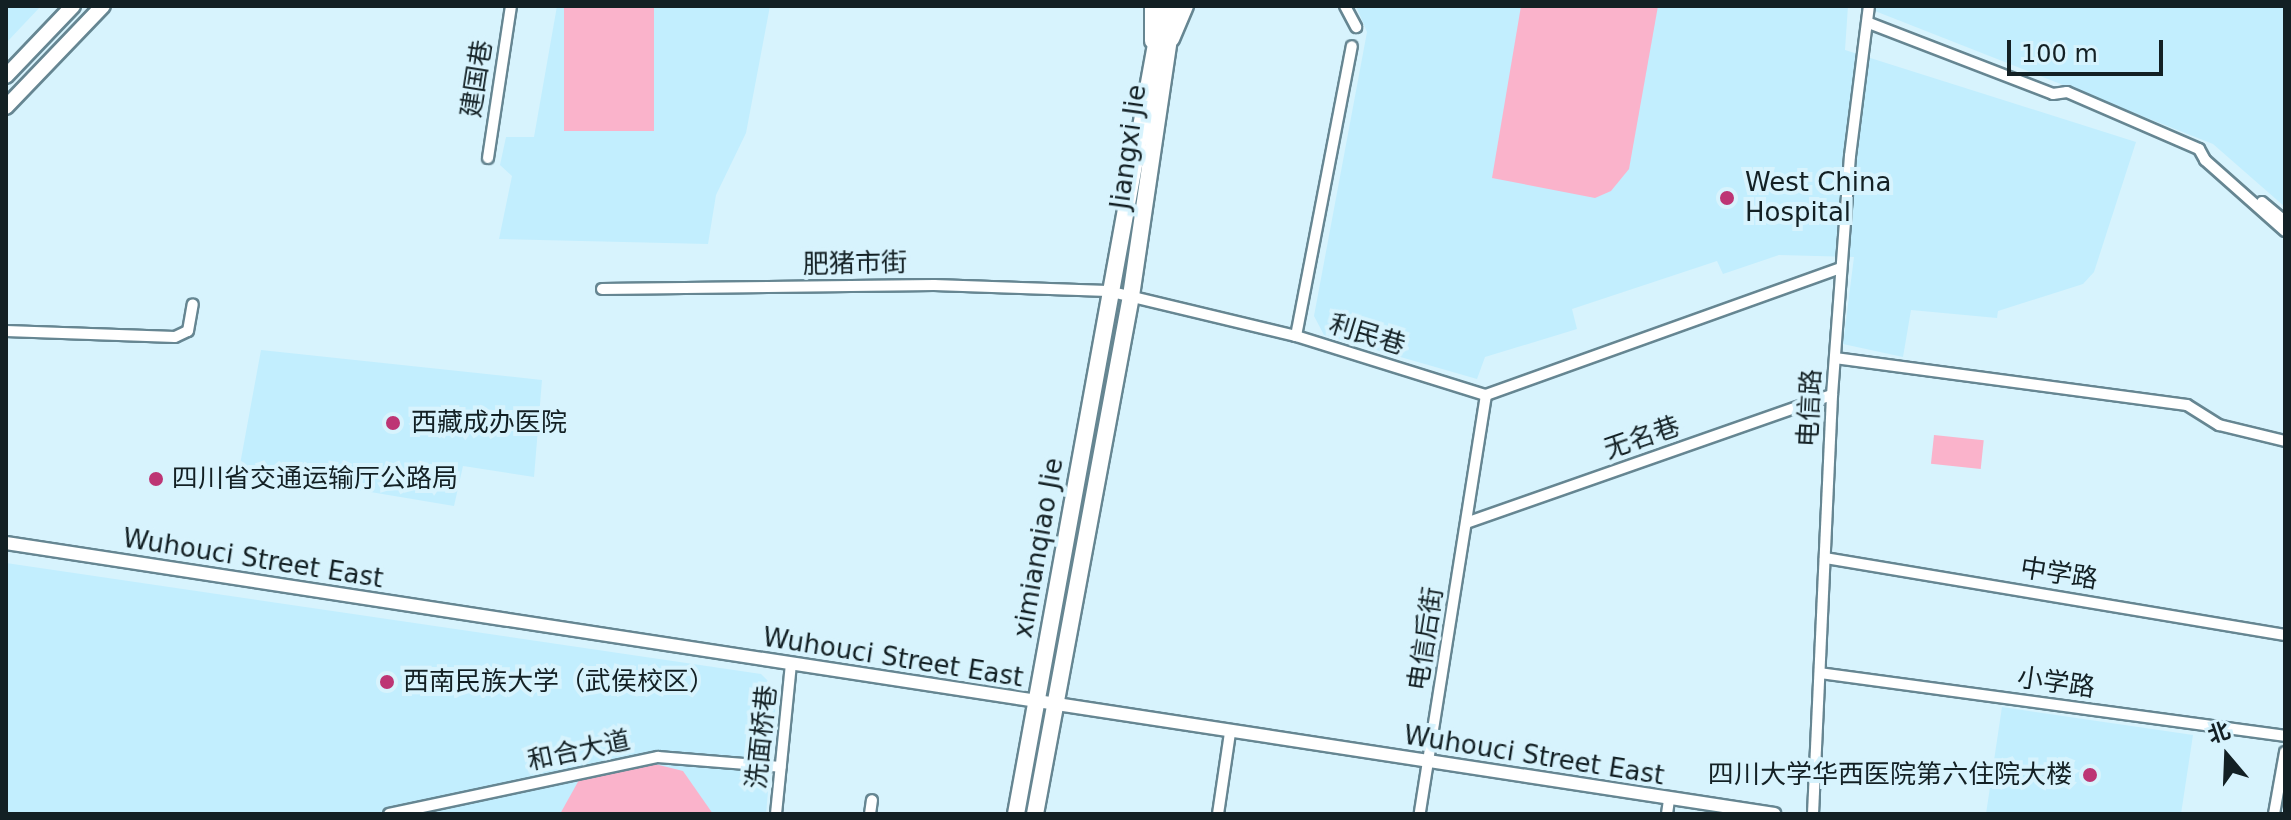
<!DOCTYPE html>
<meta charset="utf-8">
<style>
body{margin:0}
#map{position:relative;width:2291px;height:820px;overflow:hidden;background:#d7f3fd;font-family:"DejaVu Sans","Noto Sans SC",sans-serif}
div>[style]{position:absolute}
.built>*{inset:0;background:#c2eefe}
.green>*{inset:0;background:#fab3cb;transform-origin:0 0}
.roads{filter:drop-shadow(2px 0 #668692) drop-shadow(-2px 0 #668692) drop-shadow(0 2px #668692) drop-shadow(0 -2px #668692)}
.minor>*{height:10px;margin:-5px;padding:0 5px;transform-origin:5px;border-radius:5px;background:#fff}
.tertiary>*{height:12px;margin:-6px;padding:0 6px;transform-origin:6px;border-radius:6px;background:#fff}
.secondary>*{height:14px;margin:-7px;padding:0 7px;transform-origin:7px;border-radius:7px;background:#fff}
.primary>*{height:16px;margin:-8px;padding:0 8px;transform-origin:8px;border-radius:8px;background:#fff}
.dots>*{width:22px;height:22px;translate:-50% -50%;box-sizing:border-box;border:4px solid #d7f3fd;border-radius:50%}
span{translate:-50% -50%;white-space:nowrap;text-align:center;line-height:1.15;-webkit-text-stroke:8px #d7f3fd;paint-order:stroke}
.street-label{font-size:26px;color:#132024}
.poi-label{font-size:26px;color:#132024}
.left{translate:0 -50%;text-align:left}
.right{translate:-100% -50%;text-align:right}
.frame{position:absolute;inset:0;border:8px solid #132024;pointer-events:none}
.north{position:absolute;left:2187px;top:716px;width:80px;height:80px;-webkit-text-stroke:6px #d7f3fd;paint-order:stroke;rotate:341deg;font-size:22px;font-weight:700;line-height:32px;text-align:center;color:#132024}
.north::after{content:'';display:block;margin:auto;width:28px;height:36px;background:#132024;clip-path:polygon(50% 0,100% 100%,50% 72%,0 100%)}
.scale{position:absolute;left:2007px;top:40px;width:156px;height:36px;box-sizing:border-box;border:4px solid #132024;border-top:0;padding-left:10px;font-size:24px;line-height:28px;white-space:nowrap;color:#132024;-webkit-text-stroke:6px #d7f3fd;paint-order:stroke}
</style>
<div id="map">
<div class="built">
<div style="clip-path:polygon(6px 6px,41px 6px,6px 43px)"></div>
<div style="clip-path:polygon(557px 6px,770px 6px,746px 133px,716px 195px,708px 244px,499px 239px,512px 176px,500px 165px,506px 137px,534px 137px)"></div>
<div style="clip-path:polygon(1356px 6px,1848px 6px,1845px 50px,2136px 142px,2094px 272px,2083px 284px,1998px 311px,1997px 318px,1911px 310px,1903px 357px,1843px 344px,1854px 257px,1779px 255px,1723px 274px,1717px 261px,1572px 309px,1577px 329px,1485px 357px,1477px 379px,1324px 335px,1314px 316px,1367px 32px)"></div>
<div style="clip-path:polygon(1876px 6px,2285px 6px,2285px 207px,2213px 144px,1875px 11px)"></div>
<div style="clip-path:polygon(261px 350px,542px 380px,534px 477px,463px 466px,454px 506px,239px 470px)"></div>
<div style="clip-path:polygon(6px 563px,761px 674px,777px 690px,766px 814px,6px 814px)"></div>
<div style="clip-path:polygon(2002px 707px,2193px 735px,2181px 814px,1986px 814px)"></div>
</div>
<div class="green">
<div style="left:564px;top:6px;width:90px;height:125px"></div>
<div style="clip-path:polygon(1521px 6px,1658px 6px,1629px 169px,1611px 191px,1595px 198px,1492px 178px)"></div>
<div style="left:1934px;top:435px;width:50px;height:29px;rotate:6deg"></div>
<div style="clip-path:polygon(651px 763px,683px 771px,713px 814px,560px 814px,579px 780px)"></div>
</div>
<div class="roads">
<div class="minor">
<div style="left:1345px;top:6px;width:24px;rotate:62deg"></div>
<div style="left:1869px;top:23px;width:197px;rotate:21.1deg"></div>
<div style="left:2053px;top:94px;width:14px;rotate:-8deg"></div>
<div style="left:2067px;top:92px;width:144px;rotate:23.4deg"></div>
<div style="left:2199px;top:149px;width:13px;rotate:61deg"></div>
<div style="left:2205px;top:160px;width:107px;rotate:41.6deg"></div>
<div style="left:488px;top:158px;width:154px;rotate:-81.4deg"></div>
<div style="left:2262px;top:202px;width:30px;rotate:40deg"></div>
<div style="left:602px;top:289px;width:332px;rotate:-0.7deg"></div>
<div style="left:934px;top:285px;width:174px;rotate:2deg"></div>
<div style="left:1108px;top:291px;width:193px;rotate:13.5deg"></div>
<div style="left:1296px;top:336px;width:199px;rotate:17.3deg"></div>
<div style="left:1486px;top:395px;width:424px;rotate:99deg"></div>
<div style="left:6px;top:331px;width:169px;rotate:2deg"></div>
<div style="left:175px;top:337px;width:14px;rotate:-25deg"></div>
<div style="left:188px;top:331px;width:27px;rotate:-80deg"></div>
<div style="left:1296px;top:336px;width:295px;rotate:-79.1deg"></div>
<div style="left:1835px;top:358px;width:355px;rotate:7.6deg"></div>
<div style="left:2187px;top:405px;width:38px;rotate:32deg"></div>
<div style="left:2219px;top:425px;width:68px;rotate:13.6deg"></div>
<div style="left:1486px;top:395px;width:377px;rotate:-19.7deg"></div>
<div style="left:1466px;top:523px;width:388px;rotate:-19.3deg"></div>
<div style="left:1825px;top:558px;width:466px;rotate:9.5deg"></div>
<div style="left:1820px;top:673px;width:469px;rotate:7.7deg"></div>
<div style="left:389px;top:814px;width:275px;rotate:-12deg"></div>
<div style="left:658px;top:757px;width:123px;rotate:4.6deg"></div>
<div style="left:776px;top:814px;width:151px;rotate:-84.3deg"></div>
<div style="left:870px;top:814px;width:14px;rotate:-82deg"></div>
<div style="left:1218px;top:814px;width:82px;rotate:-81.6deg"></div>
<div style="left:1667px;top:814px;width:15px;rotate:-82deg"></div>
<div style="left:1813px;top:814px;width:419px;rotate:-87.4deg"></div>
<div style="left:1832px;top:395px;width:240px;rotate:-85.7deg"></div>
<div style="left:1850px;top:156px;width:151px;rotate:-82.8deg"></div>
<div style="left:2274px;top:814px;width:63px;rotate:-79.9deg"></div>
</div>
<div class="tertiary">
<div style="left:6px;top:543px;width:1789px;rotate:8.71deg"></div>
</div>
<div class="secondary">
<div style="left:1172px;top:39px;width:36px;rotate:-67deg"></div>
<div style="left:1152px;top:41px;width:35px;rotate:-90deg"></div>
<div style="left:6px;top:76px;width:97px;rotate:-46.3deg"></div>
<div style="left:6px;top:107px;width:140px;rotate:-46.2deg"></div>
</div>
<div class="primary">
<div style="left:1016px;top:814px;width:821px;rotate:-79.69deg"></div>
<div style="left:1035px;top:814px;width:527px;rotate:-79.5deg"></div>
<div style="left:1131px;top:296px;width:293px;rotate:-81.6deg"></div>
</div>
</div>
<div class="dots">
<div style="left:1727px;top:198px;background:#bd3574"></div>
<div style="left:393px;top:423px;background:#bd3574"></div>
<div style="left:156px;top:479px;background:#bd3574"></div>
<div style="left:387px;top:682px;background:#bd3574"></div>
<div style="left:2090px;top:775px;background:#bd3574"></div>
</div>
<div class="street-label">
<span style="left:477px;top:79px;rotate:-81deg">建国巷</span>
<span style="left:1129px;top:147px;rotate:-82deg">Jiangxi Jie</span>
<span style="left:855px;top:264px;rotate:-1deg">肥猪市街</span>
<span style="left:1367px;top:335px;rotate:17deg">利民巷</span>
<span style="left:1810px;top:408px;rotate:-87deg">电信路</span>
<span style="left:1642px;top:438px;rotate:-19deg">无名巷</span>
<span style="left:1039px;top:548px;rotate:-80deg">ximianqiao Jie</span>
<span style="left:253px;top:559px;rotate:9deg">Wuhouci Street East</span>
<span style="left:2059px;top:574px;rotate:9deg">中学路</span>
<span style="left:1426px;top:639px;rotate:-81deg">电信后街</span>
<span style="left:893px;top:658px;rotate:9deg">Wuhouci Street East</span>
<span style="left:2056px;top:683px;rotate:8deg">小学路</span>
<span style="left:762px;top:737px;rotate:-84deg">洗面桥巷</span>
<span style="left:579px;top:751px;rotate:-12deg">和合大道</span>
<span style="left:1534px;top:756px;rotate:9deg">Wuhouci Street East</span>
</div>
<div class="poi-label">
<span class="left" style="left:1745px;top:198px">West China<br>Hospital</span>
<span class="left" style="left:411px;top:423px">西藏成办医院</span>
<span class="left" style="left:172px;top:479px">四川省交通运输厅公路局</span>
<span class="left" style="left:403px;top:682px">西南民族大学（武侯校区）</span>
<span class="right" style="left:2072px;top:775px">四川大学华西医院第六住院大楼</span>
</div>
<div class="frame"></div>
<div class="north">北</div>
<div class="scale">100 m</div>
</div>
